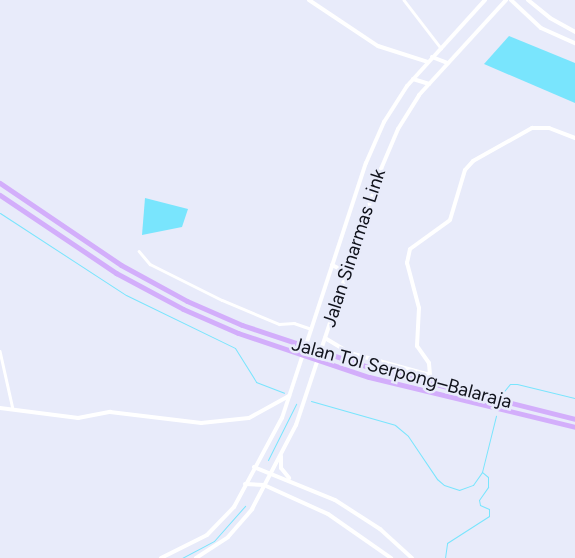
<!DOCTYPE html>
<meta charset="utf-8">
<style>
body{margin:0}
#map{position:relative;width:575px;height:558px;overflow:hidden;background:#e8ebfa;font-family:Figtree,sans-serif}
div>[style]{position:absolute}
.water>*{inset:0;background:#79e5fd}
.stream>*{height:1px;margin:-0.5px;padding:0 0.5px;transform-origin:0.5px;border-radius:0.5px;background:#79e5fd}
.minor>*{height:2.5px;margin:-1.25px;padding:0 1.25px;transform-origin:1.25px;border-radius:1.25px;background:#fff}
.tertiary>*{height:4px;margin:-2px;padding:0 2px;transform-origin:2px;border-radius:2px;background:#fff}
.secondary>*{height:4px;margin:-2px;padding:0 2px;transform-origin:2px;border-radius:2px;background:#fff}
.motorway>*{height:5px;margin:-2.5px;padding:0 2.5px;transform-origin:2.5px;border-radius:2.5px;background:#d3aefb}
span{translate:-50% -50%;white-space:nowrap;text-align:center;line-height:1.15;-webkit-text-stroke:5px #e8ebfa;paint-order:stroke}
.street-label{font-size:19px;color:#10121b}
</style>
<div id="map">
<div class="water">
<div style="clip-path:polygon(509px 36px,575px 63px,575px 103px,484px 64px)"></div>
<div style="clip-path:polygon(145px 198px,188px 209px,182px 227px,142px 235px)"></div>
</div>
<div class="stream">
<div style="left:0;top:213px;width:150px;rotate:33.1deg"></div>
<div style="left:126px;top:295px;width:121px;rotate:25.9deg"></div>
<div style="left:235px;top:348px;width:40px;rotate:58deg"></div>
<div style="left:256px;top:382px;width:30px;rotate:21deg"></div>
<div style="left:501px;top:395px;width:14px;rotate:-51deg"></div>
<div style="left:510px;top:384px;width:7px"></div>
<div style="left:517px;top:384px;width:60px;rotate:13.6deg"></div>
<div style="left:311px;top:401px;width:87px;rotate:15.9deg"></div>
<div style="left:395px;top:425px;width:17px;rotate:40deg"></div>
<div style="left:408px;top:436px;width:52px;rotate:56deg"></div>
<div style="left:437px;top:479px;width:9px;rotate:41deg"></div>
<div style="left:444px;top:485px;width:16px;rotate:18deg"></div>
<div style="left:459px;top:490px;width:15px;rotate:-20deg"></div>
<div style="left:473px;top:485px;width:16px;rotate:-55deg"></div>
<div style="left:482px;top:472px;width:58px;rotate:-76deg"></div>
<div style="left:268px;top:460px;width:63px;rotate:-63.4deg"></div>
<div style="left:182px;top:558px;width:36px;rotate:-28deg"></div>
<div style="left:214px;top:541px;width:47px;rotate:-48.5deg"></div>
<div style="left:445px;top:558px;width:15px;rotate:-82deg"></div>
<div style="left:447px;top:543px;width:50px;rotate:-32.7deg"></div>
<div style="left:489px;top:516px;width:7px;rotate:-90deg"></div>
<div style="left:489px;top:509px;width:10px;rotate:-156deg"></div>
<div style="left:480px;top:505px;width:5px;rotate:-101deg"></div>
<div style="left:479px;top:500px;width:16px;rotate:-55deg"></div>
<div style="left:488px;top:487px;width:10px;rotate:-90deg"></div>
<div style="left:488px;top:477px;width:8px;rotate:-140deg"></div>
</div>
<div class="minor">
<div style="left:404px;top:0;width:61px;rotate:52.4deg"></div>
<div style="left:139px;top:251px;width:17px;rotate:50deg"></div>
<div style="left:150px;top:264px;width:80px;rotate:26.6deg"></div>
<div style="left:222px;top:300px;width:62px;rotate:22.8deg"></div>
<div style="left:279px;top:324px;width:15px;rotate:-4deg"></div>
<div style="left:294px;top:323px;width:18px;rotate:19deg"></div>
<div style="left:0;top:351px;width:59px;rotate:77.4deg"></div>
</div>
<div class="tertiary">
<div style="left:309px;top:0;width:83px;rotate:33.7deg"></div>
<div style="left:378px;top:46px;width:52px;rotate:17.7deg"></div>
<div style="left:432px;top:57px;width:17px;rotate:21deg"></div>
<div style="left:413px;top:79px;width:17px;rotate:17deg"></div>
<div style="left:332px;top:265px;width:16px;rotate:27deg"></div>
<div style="left:325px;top:338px;width:29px;rotate:31deg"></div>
<div style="left:350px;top:353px;width:83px;rotate:15.4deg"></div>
<div style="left:430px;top:375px;width:12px;rotate:-95deg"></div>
<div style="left:429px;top:363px;width:21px;rotate:-125deg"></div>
<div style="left:417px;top:346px;width:38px;rotate:-87deg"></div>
<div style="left:419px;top:308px;width:47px;rotate:-104.9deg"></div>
<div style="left:407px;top:263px;width:14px;rotate:-78deg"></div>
<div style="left:410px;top:249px;width:49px;rotate:-35.9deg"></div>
<div style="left:450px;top:220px;width:52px;rotate:-73.3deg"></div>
<div style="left:465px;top:170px;width:12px;rotate:-48deg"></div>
<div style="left:473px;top:161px;width:68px;rotate:-29.2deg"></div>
<div style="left:532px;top:128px;width:17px"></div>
<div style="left:549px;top:128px;width:28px;rotate:21deg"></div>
<div style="left:0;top:408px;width:79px;rotate:7.3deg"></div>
<div style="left:78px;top:418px;width:33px;rotate:-11deg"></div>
<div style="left:110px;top:412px;width:92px;rotate:6.9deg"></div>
<div style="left:201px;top:423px;width:48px;rotate:-5.9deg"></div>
<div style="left:249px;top:418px;width:46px;rotate:-28.8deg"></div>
<div style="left:281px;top:456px;width:12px;rotate:90deg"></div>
<div style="left:281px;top:468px;width:13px;rotate:51deg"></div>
<div style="left:254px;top:467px;width:87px;rotate:22.2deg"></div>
<div style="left:335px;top:500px;width:54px;rotate:32.8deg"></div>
<div style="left:380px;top:529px;width:43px;rotate:42.2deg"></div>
<div style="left:245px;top:484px;width:19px;rotate:3deg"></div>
<div style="left:264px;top:485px;width:70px;rotate:24.4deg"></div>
<div style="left:328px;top:514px;width:77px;rotate:34.9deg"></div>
<div style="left:161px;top:558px;width:51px;rotate:-26.6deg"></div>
<div style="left:207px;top:535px;width:39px;rotate:-46deg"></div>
<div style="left:234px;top:507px;width:101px;rotate:-61.7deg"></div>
<div style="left:282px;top:418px;width:268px;rotate:-71.8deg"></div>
<div style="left:366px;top:163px;width:45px;rotate:-66.3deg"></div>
<div style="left:384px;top:122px;width:43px;rotate:-57.4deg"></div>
<div style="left:407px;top:86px;width:116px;rotate:-47.8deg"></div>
<div style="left:196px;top:558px;width:38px;rotate:-33deg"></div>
<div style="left:228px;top:537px;width:37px;rotate:-49deg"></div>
<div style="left:252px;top:509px;width:95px;rotate:-62.4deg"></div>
<div style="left:296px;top:425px;width:270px;rotate:-71.6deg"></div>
<div style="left:381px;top:169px;width:43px;rotate:-67deg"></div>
<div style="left:398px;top:129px;width:40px;rotate:-58deg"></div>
<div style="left:419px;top:95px;width:129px;rotate:-47.5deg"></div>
</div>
<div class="secondary">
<div style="left:511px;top:0;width:41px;rotate:43deg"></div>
<div style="left:541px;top:28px;width:37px;rotate:24deg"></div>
<div style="left:528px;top:0;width:28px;rotate:39deg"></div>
<div style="left:550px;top:18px;width:29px;rotate:29deg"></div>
</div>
<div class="motorway">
<div style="left:0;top:183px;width:146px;rotate:34.1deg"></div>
<div style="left:121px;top:265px;width:75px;rotate:28.6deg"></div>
<div style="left:187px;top:301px;width:60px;rotate:23.6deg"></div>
<div style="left:242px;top:325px;width:136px;rotate:18.4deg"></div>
<div style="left:371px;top:368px;width:210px;rotate:14deg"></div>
<div style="left:0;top:195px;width:140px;rotate:33.9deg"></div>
<div style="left:116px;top:273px;width:76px;rotate:28.2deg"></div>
<div style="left:183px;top:309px;width:60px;rotate:23.6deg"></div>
<div style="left:238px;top:333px;width:138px;rotate:18.6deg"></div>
<div style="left:369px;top:377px;width:212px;rotate:13.6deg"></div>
</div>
<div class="street-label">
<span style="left:354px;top:248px;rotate:-72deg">Jalan Sinarmas Link</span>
<span style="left:402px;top:373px;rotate:15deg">Jalan Tol Serpong–Balaraja</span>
</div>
</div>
